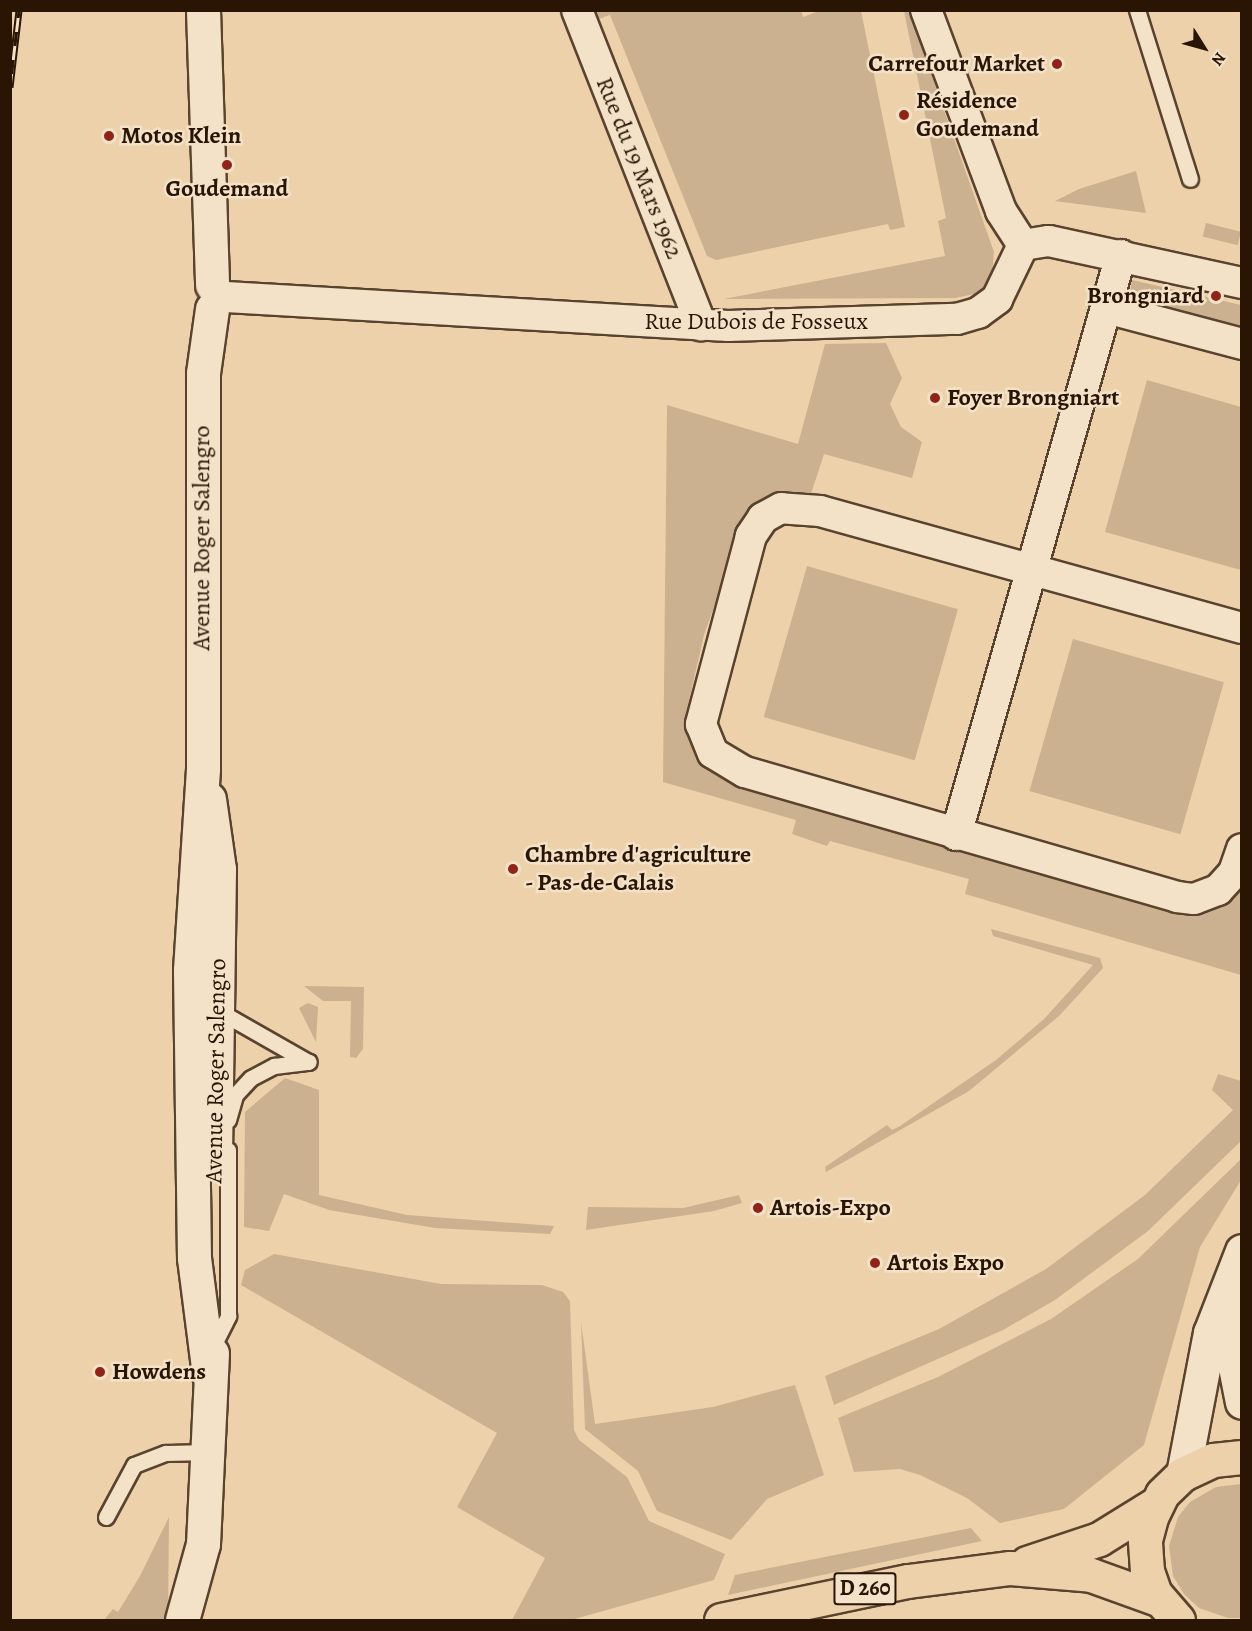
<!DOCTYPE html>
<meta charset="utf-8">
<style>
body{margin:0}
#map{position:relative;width:1252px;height:1631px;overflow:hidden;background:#ecd1ab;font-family:Alegreya,serif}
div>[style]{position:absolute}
.green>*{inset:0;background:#cbb18f;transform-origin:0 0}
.roads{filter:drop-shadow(2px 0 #5a432e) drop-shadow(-2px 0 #5a432e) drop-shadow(0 2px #5a432e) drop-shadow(0 -2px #5a432e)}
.service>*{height:15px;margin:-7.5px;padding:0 7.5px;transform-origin:7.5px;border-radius:7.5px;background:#f3e1c8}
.minor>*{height:30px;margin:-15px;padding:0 15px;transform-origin:15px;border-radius:15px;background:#f3e1c8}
.tertiary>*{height:33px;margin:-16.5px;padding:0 16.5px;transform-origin:16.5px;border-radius:16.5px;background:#f3e1c8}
.primary>*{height:33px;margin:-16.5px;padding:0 16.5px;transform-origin:16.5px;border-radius:16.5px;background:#ecd1ab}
.rail>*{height:7px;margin-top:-3.5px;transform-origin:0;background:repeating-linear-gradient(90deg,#f3e1c8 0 14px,#2a1404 0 28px);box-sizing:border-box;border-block:2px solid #2a1404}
.dots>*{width:16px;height:16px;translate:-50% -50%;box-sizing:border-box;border:3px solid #f3e1c8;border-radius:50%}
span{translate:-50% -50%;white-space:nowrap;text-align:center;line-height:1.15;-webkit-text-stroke:5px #f3e1c8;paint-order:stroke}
.shield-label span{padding:2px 4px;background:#f3e1c8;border:2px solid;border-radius:4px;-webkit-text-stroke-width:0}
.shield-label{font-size:22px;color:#2a1404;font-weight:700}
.poi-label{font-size:24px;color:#2a1404;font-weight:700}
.right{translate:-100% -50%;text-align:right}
.left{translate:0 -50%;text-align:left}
.street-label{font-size:24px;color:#2a1404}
.frame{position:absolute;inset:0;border:12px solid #2a1404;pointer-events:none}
.north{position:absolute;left:1174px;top:18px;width:60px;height:60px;-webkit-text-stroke:4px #f3e1c8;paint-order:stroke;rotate:127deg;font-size:16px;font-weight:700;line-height:24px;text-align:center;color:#2a1404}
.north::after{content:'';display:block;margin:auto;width:21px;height:27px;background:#2a1404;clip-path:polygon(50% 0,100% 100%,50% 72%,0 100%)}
</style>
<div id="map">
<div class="green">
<div style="clip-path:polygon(801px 10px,803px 17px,819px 11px,861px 11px,905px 227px,890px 230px,888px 224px,716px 260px,707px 256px,610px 15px,593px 21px,590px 11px)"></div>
<div style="clip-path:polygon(904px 11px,909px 11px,994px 252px,992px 275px,979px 293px,955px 298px,724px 299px,945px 256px,938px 221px,946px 218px)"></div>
<div style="clip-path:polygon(1136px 171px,1146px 213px,1055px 201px,1079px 189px)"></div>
<div style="left:1206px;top:223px;width:36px;height:14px;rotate:14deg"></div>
<div style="clip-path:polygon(1132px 280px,1241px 305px,1241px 327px,1129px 299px)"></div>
<div style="clip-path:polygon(886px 343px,902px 378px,890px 404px,901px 427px,922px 442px,912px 478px,824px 454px,810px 497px,766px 499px,753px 511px,738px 539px,704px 635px,684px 722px,697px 756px,743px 788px,1187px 916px,1241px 877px,1241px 975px,965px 894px,969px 879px,830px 841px,827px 846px,792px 834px,796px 820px,663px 782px,667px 405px,798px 444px,825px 344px)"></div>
<div style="clip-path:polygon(1147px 380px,1241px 407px,1241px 570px,1105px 532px)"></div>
<div style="left:807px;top:566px;width:157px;height:157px;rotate:16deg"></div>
<div style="left:1073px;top:639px;width:157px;height:158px;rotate:16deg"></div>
<div style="clip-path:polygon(991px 929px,1100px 958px,1103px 968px,1059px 1016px,969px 1091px,826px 1172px,825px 1167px,887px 1125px,892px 1130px,900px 1126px,996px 1060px,1044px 1019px,1093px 965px,993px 936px)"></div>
<div style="clip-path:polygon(304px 986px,364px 987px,363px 1049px,356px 1058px,350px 1057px,351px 1001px,323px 1001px)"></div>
<div style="clip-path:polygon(308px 1003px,318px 1007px,316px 1042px,299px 1008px)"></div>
<div style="clip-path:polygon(1218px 1074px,1241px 1081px,1241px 1141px,1148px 1231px,1055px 1300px,1003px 1330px,834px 1405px,825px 1376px,939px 1329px,1046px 1269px,1145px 1195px,1233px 1110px,1212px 1090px)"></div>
<div style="clip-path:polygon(285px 1078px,319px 1090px,319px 1195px,407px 1215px,554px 1226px,550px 1234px,435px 1228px,329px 1210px,284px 1194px,269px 1231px,244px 1227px,245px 1112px)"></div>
<div style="clip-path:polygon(1241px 1159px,1241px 1180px,1200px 1247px,1144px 1445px,1064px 1509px,1000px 1523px,967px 1498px,920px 1475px,900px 1469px,854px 1472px,838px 1418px,938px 1377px,1051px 1319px,1138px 1259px)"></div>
<div style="clip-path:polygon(739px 1195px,742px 1203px,714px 1211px,586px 1230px,588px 1207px,683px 1208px)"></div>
<div style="clip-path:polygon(274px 1254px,441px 1284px,542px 1285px,563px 1292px,570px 1301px,574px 1430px,579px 1440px,627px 1477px,649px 1521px,725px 1554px,714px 1580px,571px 1620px,512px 1620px,545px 1558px,457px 1507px,497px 1433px,241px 1285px,245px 1270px)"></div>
<div style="clip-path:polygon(581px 1322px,595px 1424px,713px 1407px,795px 1385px,824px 1475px,767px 1499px,731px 1540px,657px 1511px,638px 1471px,585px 1429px)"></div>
<div style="clip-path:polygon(1241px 1484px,1241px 1618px,1228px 1618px,1199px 1608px,1184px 1594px,1173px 1576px,1169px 1546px,1178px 1517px,1190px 1502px,1216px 1487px)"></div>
<div style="clip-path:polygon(169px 1517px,168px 1620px,104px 1620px,113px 1609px,118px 1612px,140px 1576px)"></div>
<div style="clip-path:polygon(971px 1528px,982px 1541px,728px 1595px,735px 1575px)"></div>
</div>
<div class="roads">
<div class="service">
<div style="left:1137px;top:10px;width:177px;rotate:72.6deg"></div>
<div style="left:217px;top:1010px;width:105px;rotate:29.7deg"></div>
<div style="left:228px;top:1120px;width:26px;rotate:-74deg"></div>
<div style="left:235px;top:1095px;width:23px;rotate:-47deg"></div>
<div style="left:251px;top:1078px;width:26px;rotate:-28deg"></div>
<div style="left:274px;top:1066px;width:35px;rotate:-7deg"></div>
<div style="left:213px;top:1346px;width:34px;rotate:-63deg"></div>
<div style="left:228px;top:1316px;width:166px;rotate:-90deg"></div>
<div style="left:106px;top:1517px;width:59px;rotate:-61.7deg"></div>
<div style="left:134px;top:1465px;width:34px;rotate:-21deg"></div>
<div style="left:166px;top:1453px;width:42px;rotate:-1.4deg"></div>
</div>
<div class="minor">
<div style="left:577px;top:10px;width:339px;rotate:68.5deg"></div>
<div style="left:926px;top:10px;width:215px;rotate:69.5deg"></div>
<div style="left:1001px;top:211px;width:40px;rotate:57.1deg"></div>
<div style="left:226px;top:297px;width:503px;rotate:3.31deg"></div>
<div style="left:728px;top:326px;width:229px;rotate:-1.8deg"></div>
<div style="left:957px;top:319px;width:22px;rotate:-16deg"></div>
<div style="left:978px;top:313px;width:24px;rotate:-36deg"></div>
<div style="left:997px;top:299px;width:60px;rotate:-64.3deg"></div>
<div style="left:1023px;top:245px;width:26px;rotate:-9deg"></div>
<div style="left:1049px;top:241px;width:198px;rotate:12.3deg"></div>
<div style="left:1106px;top:308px;width:141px;rotate:14.8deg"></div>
<div style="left:1242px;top:628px;width:438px;rotate:-164.5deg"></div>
<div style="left:820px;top:511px;width:39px;rotate:-176deg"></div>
<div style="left:781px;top:508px;width:21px;rotate:151deg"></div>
<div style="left:763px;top:518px;width:22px;rotate:124deg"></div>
<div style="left:751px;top:536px;width:195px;rotate:104.9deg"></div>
<div style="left:701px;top:724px;width:31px;rotate:68deg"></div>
<div style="left:713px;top:753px;width:37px;rotate:31deg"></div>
<div style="left:745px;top:772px;width:450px;rotate:16.1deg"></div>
<div style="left:1177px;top:897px;width:17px;rotate:7deg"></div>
<div style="left:1194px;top:899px;width:26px;rotate:-21deg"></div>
<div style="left:1218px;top:890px;width:24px;rotate:-48deg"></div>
<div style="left:1234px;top:872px;width:24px;rotate:-71deg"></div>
<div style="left:956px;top:835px;width:603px;rotate:-74.12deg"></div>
</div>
<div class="tertiary">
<div style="left:203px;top:10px;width:275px;rotate:88.1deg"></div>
<div style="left:209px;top:799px;width:71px;rotate:81.9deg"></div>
<div style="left:219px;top:869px;width:291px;rotate:90.8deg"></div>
<div style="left:1230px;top:1302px;width:39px;rotate:90deg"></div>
<div style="left:1230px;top:1341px;width:62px;rotate:78.9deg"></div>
<div style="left:209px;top:1375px;width:118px;rotate:-97.3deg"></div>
<div style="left:194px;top:1258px;width:288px;rotate:-90.8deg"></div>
<div style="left:190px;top:970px;width:202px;rotate:-86.3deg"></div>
<div style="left:203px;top:768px;width:395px;rotate:-90deg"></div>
<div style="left:203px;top:373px;width:65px;rotate:-82deg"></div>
<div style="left:1183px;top:1474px;width:144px;rotate:-79.2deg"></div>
<div style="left:1210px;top:1333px;width:88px;rotate:-68.7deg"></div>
<div style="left:182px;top:1620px;width:79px;rotate:-74.6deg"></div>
<div style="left:203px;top:1544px;width:191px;rotate:-87.3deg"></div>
</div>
<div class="primary">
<div style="left:1027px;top:1563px;width:76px;rotate:-18.4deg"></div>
<div style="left:1099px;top:1539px;width:68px;rotate:-31.8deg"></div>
<div style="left:721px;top:1620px;width:191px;rotate:-11.8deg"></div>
<div style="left:908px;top:1581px;width:103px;rotate:-7.3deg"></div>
<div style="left:1010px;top:1568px;width:81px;rotate:4.9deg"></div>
<div style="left:1091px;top:1575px;width:73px;rotate:19.9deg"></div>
<div style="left:1178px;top:1620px;width:35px;rotate:-131deg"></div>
<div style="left:1155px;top:1594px;width:24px;rotate:-109deg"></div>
<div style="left:1147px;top:1571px;width:31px;rotate:-94deg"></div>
<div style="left:1145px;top:1540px;width:24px;rotate:-75deg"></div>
<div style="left:1151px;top:1517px;width:25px;rotate:-64deg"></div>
<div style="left:1162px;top:1494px;width:29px;rotate:-44deg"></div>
<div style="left:1183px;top:1474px;width:33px;rotate:-25deg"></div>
<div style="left:1213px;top:1460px;width:29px;rotate:-6deg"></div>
</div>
</div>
<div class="rail">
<div style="left:10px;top:87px;width:78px;rotate:-83.3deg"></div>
</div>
<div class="dots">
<div style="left:1057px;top:64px;background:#8f2418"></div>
<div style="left:904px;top:115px;background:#8f2418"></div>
<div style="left:109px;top:136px;background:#8f2418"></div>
<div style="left:227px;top:165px;background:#8f2418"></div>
<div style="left:1216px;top:296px;background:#8f2418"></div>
<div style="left:935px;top:398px;background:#8f2418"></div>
<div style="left:513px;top:869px;background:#8f2418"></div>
<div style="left:758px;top:1208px;background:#8f2418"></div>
<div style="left:875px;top:1263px;background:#8f2418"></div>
<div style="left:100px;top:1372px;background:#8f2418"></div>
</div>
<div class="shield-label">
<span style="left:865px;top:1589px">D 260</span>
</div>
<div class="poi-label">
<span class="right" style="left:1045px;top:64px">Carrefour Market</span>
<span class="left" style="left:916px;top:115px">Résidence<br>Goudemand</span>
<span class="left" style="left:121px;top:136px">Motos Klein</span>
<span style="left:227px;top:189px">Goudemand</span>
<span class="right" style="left:1204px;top:296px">Brongniard</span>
<span class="left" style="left:947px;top:398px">Foyer Brongniart</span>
<span class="left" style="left:525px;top:869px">Chambre d'agriculture<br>- Pas-de-Calais</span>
<span class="left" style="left:770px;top:1208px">Artois-Expo</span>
<span class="left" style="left:887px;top:1263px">Artois Expo</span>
<span class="left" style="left:112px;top:1372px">Howdens</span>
</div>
<div class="street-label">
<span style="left:639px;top:168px;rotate:68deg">Rue du 19 Mars 1962</span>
<span style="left:756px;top:322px">Rue Dubois de Fosseux</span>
<span style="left:202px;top:538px;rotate:-90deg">Avenue Roger Salengro</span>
<span style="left:216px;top:1071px;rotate:-89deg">Avenue Roger Salengro</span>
</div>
<div class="frame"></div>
<div class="north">N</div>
</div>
